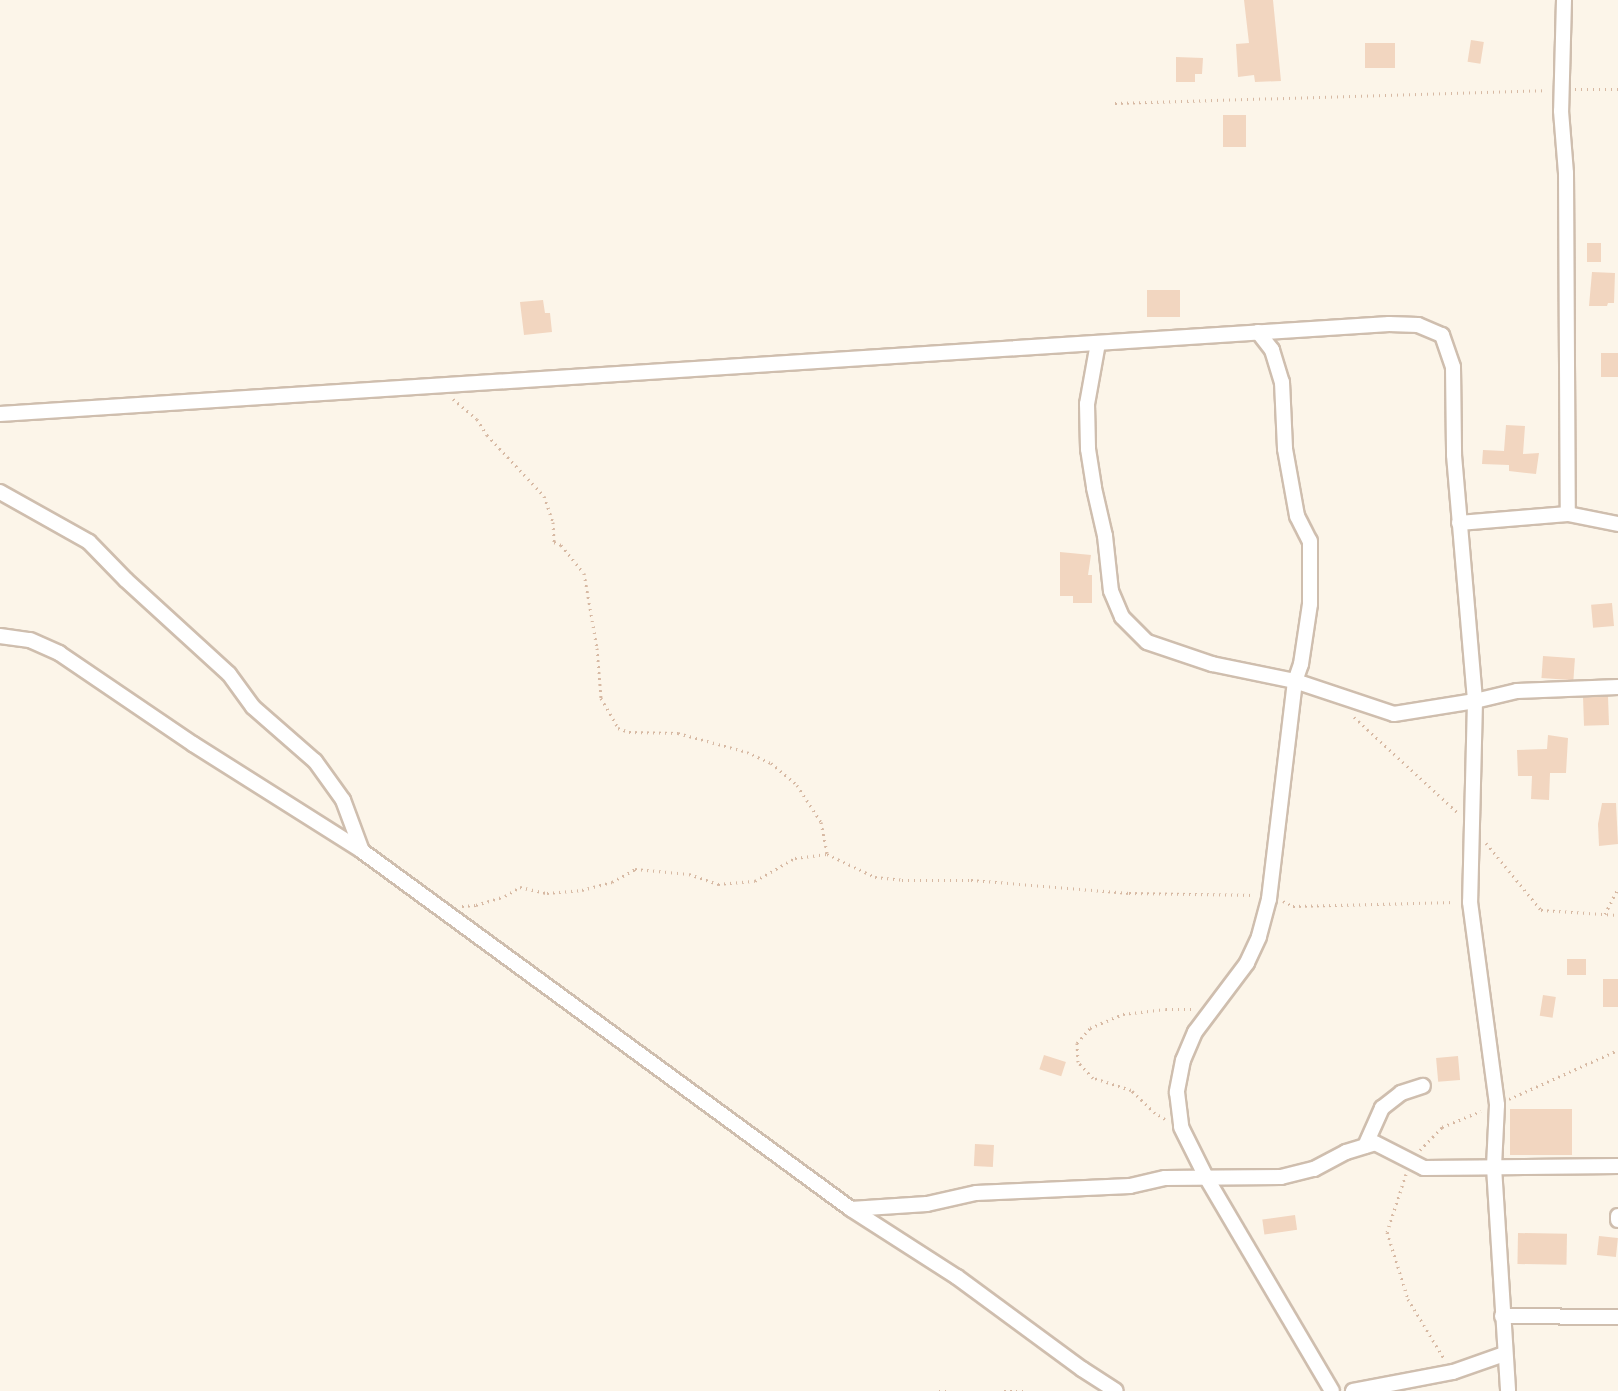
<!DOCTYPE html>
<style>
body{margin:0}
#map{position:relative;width:1618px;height:1391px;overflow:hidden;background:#fcf5e9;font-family:"Varela Round",sans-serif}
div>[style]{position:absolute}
.building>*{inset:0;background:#f2d6c0;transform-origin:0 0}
.path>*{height:3px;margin-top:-1.5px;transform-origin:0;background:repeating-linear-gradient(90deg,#d7b9a3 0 1.5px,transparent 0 6px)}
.roads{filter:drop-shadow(2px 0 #cfbeae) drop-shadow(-2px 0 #cfbeae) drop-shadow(0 2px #cfbeae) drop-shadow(0 -2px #cfbeae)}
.minor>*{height:14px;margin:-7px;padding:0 7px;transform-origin:7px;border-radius:7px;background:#fff}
span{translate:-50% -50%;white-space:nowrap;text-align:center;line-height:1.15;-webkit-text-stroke:5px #fff9ef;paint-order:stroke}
</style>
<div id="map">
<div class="building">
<div style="clip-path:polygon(1244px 0,1273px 0,1281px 81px,1255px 82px,1254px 75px,1238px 77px,1236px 44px,1249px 43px)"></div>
<div style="left:1471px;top:40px;width:13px;height:22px;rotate:9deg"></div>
<div style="left:1365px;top:43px;width:30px;height:25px"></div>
<div style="clip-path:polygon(1176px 57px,1203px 58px,1202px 74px,1195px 74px,1195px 82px,1176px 82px)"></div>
<div style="left:1223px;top:115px;width:23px;height:32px"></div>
<div style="left:1587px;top:243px;width:14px;height:19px"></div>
<div style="clip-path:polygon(1592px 272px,1615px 273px,1614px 303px,1608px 303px,1607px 306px,1589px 306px)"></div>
<div style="left:1180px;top:290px;width:27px;height:33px;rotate:90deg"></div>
<div style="clip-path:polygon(543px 300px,545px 313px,550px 313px,552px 332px,524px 335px,520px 302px)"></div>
<div style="left:1601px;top:353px;width:17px;height:24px"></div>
<div style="clip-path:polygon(1506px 425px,1525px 426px,1523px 454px,1539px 453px,1536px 474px,1509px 471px,1509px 465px,1482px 464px,1483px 450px,1504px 451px)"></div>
<div style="clip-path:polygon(1060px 552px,1091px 555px,1088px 575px,1092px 575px,1092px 603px,1073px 603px,1073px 596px,1060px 596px)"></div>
<div style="left:1612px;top:603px;width:23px;height:21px;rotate:85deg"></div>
<div style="left:1543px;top:656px;width:32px;height:22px;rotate:4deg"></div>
<div style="left:1608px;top:696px;width:29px;height:25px;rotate:88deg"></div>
<div style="clip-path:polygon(1548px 735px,1568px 738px,1566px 773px,1550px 773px,1549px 800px,1531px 799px,1532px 776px,1518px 776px,1517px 750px,1547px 749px)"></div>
<div style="clip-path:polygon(1602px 803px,1616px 803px,1618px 844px,1599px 846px,1598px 824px)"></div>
<div style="left:1567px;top:959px;width:19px;height:16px"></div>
<div style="left:1603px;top:979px;width:15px;height:28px"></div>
<div style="left:1543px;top:995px;width:13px;height:21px;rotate:9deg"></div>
<div style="left:1044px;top:1055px;width:23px;height:15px;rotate:18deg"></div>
<div style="left:1458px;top:1056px;width:24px;height:22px;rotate:85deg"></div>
<div style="left:1510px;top:1109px;width:62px;height:46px"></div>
<div style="left:975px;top:1144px;width:19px;height:22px;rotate:3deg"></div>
<div style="left:1295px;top:1215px;width:15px;height:33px;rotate:82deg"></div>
<div style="left:1518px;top:1233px;width:49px;height:31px;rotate:1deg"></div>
<div style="left:1599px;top:1236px;width:19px;height:19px;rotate:6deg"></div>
</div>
<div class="path">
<div style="left:1575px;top:89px;width:43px"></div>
<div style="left:1115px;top:103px;width:432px;rotate:-1.7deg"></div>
<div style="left:453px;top:399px;width:31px;rotate:40deg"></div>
<div style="left:477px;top:419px;width:19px;rotate:58deg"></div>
<div style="left:487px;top:435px;width:83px;rotate:46.9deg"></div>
<div style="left:544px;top:496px;width:28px;rotate:71deg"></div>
<div style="left:553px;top:522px;width:20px;rotate:87deg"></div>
<div style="left:554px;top:542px;width:8px;rotate:23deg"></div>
<div style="left:561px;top:545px;width:36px;rotate:51deg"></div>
<div style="left:584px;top:573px;width:76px;rotate:80.2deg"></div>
<div style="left:597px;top:648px;width:50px;rotate:85.4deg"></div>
<div style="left:601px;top:698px;width:34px;rotate:60deg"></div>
<div style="left:618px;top:728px;width:12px;rotate:20deg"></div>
<div style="left:629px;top:732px;width:49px;rotate:1.2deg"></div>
<div style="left:678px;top:733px;width:72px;rotate:15.4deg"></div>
<div style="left:747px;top:752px;width:26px;rotate:25deg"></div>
<div style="left:771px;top:763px;width:34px;rotate:40deg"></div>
<div style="left:797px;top:785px;width:44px;rotate:57deg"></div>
<div style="left:821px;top:822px;width:33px;rotate:79deg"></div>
<div style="left:1354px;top:717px;width:140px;rotate:42.7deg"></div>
<div style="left:1486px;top:843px;width:87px;rotate:50.6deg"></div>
<div style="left:1541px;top:910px;width:77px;rotate:3.7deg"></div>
<div style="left:1283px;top:901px;width:11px;rotate:27deg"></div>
<div style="left:1293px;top:906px;width:162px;rotate:-1.4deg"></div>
<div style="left:462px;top:906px;width:14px;rotate:-4deg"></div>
<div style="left:476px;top:905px;width:30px;rotate:-17deg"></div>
<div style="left:505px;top:896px;width:17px;rotate:-31deg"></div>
<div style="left:520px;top:887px;width:28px;rotate:13deg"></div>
<div style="left:547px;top:893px;width:35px;rotate:-5deg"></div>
<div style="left:582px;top:890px;width:31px;rotate:-15deg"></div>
<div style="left:612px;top:882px;width:26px;rotate:-29deg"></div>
<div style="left:635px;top:869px;width:54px;rotate:5.3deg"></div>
<div style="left:689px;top:874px;width:31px;rotate:19deg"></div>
<div style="left:718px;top:884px;width:37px;rotate:-5deg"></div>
<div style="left:755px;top:881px;width:46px;rotate:-29.9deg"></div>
<div style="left:795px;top:858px;width:32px;rotate:-7deg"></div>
<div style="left:827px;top:854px;width:53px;rotate:25.6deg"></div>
<div style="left:875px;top:877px;width:27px;rotate:6deg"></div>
<div style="left:902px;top:880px;width:69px"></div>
<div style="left:971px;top:880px;width:159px;rotate:4.7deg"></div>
<div style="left:1129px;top:893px;width:125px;rotate:0.9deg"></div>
<div style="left:1605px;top:914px;width:28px;rotate:-63deg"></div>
<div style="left:1509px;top:1099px;width:120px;rotate:-24.2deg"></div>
<div style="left:1165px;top:1119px;width:12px;rotate:-149deg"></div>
<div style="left:1155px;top:1113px;width:33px;rotate:-136deg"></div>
<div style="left:1131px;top:1090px;width:40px;rotate:-162deg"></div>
<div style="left:1093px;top:1078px;width:22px;rotate:-133deg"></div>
<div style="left:1078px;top:1062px;width:19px;rotate:-93deg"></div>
<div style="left:1077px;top:1043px;width:20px;rotate:-49deg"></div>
<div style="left:1090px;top:1028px;width:36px;rotate:-23deg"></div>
<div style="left:1123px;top:1014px;width:43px;rotate:-6.6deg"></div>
<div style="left:1166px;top:1009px;width:27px"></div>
<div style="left:1420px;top:1150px;width:32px;rotate:-46deg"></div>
<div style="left:1442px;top:1127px;width:42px;rotate:-22.3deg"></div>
<div style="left:1406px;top:1174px;width:61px;rotate:108.1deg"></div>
<div style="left:1387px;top:1232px;width:70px;rotate:72.6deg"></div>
<div style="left:1408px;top:1299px;width:71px;rotate:58.8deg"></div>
<div style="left:939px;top:1391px;width:9px"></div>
<div style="left:1004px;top:1391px;width:22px"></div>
</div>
<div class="roads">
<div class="minor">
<div style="left:1564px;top:0;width:111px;rotate:91.5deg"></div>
<div style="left:1561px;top:111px;width:62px;rotate:85.4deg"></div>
<div style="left:1566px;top:173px;width:341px;rotate:89.7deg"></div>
<div style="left:1258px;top:332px;width:23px;rotate:52deg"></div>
<div style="left:1272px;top:350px;width:34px;rotate:73deg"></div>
<div style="left:1282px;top:382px;width:67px;rotate:87.4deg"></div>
<div style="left:1285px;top:449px;width:68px;rotate:79.8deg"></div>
<div style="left:1297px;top:516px;width:28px;rotate:63deg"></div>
<div style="left:1310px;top:541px;width:63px;rotate:90deg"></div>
<div style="left:1310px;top:604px;width:61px;rotate:98.5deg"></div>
<div style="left:1301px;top:664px;width:18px;rotate:109deg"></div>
<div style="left:1295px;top:681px;width:220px;rotate:96.8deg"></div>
<div style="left:1269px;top:899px;width:39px;rotate:105deg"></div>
<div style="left:1259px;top:937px;width:29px;rotate:115deg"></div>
<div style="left:1247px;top:963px;width:86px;rotate:127deg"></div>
<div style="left:1195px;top:1032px;width:30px;rotate:113deg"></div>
<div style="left:1183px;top:1060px;width:33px;rotate:101deg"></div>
<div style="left:1177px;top:1092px;width:35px;rotate:83deg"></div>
<div style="left:1181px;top:1127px;width:56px;rotate:63.4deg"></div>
<div style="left:1206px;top:1177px;width:248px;rotate:59.5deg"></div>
<div style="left:1098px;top:343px;width:62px;rotate:100.2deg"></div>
<div style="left:1087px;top:404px;width:45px;rotate:88.7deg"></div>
<div style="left:1088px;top:449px;width:39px;rotate:81deg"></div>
<div style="left:1094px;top:488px;width:49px;rotate:77.1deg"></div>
<div style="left:1105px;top:536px;width:55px;rotate:83.8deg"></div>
<div style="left:1111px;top:591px;width:28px;rotate:67deg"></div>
<div style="left:1122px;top:617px;width:35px;rotate:45deg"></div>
<div style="left:1147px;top:642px;width:69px;rotate:18.7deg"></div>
<div style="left:1212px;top:664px;width:85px;rotate:11.6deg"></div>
<div style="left:1295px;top:681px;width:104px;rotate:18.4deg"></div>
<div style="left:1394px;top:714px;width:82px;rotate:-9.1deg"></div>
<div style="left:1475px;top:701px;width:43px;rotate:-13.4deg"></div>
<div style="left:1517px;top:691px;width:101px;rotate:-2.3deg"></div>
<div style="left:0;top:414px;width:1392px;rotate:-3.71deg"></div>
<div style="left:1389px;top:324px;width:29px;rotate:2deg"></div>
<div style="left:1418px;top:325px;width:26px;rotate:23deg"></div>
<div style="left:1442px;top:335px;width:34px;rotate:71deg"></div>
<div style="left:1453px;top:367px;width:88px;rotate:89.3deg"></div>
<div style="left:1454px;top:455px;width:247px;rotate:85.1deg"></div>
<div style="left:1475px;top:701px;width:201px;rotate:91.4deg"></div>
<div style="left:1470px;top:902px;width:205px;rotate:82.4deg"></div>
<div style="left:1497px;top:1105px;width:62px;rotate:92.8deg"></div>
<div style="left:1494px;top:1167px;width:224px;rotate:86.4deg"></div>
<div style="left:0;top:492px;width:102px;rotate:29.3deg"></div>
<div style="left:89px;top:542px;width:53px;rotate:45.8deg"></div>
<div style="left:126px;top:580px;width:139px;rotate:42.4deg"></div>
<div style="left:229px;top:674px;width:41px;rotate:54deg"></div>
<div style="left:253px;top:707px;width:82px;rotate:41.1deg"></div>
<div style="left:315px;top:761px;width:48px;rotate:54.3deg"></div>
<div style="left:343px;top:800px;width:54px;rotate:69.6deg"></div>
<div style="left:1459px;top:523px;width:109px;rotate:-4.7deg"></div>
<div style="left:1568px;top:514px;width:51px;rotate:11.3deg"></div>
<div style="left:0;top:636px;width:30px;rotate:8deg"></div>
<div style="left:30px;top:640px;width:32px;rotate:24deg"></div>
<div style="left:59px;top:653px;width:162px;rotate:34.2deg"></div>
<div style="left:193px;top:744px;width:200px;rotate:32.3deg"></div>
<div style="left:362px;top:851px;width:606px;rotate:36.21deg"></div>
<div style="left:851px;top:1209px;width:126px;rotate:32.7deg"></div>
<div style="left:957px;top:1277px;width:155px;rotate:36.4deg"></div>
<div style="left:1082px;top:1369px;width:40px;rotate:32.9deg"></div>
<div style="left:1365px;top:1146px;width:42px;rotate:-65.9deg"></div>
<div style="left:1382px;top:1108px;width:24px;rotate:-38deg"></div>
<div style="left:1401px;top:1093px;width:23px;rotate:-18deg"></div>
<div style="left:851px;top:1209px;width:76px;rotate:-3.8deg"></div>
<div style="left:927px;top:1204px;width:50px;rotate:-12.7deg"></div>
<div style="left:976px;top:1193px;width:154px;rotate:-2.6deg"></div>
<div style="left:1130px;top:1186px;width:36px;rotate:-13deg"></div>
<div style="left:1165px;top:1178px;width:116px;rotate:-0.5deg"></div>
<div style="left:1281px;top:1177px;width:34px;rotate:-14deg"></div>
<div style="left:1314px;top:1169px;width:36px;rotate:-28deg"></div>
<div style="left:1346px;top:1152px;width:30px;rotate:-17deg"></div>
<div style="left:1375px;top:1143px;width:55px;rotate:27deg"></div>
<div style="left:1424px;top:1168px;width:194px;rotate:-0.6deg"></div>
<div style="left:1618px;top:1216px;width:4px;rotate:90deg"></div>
<div style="left:1502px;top:1316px;width:116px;rotate:0.5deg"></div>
<div style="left:1353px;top:1391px;width:102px;rotate:-10.8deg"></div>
<div style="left:1453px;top:1372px;width:54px;rotate:-19.4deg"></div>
</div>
</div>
</div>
